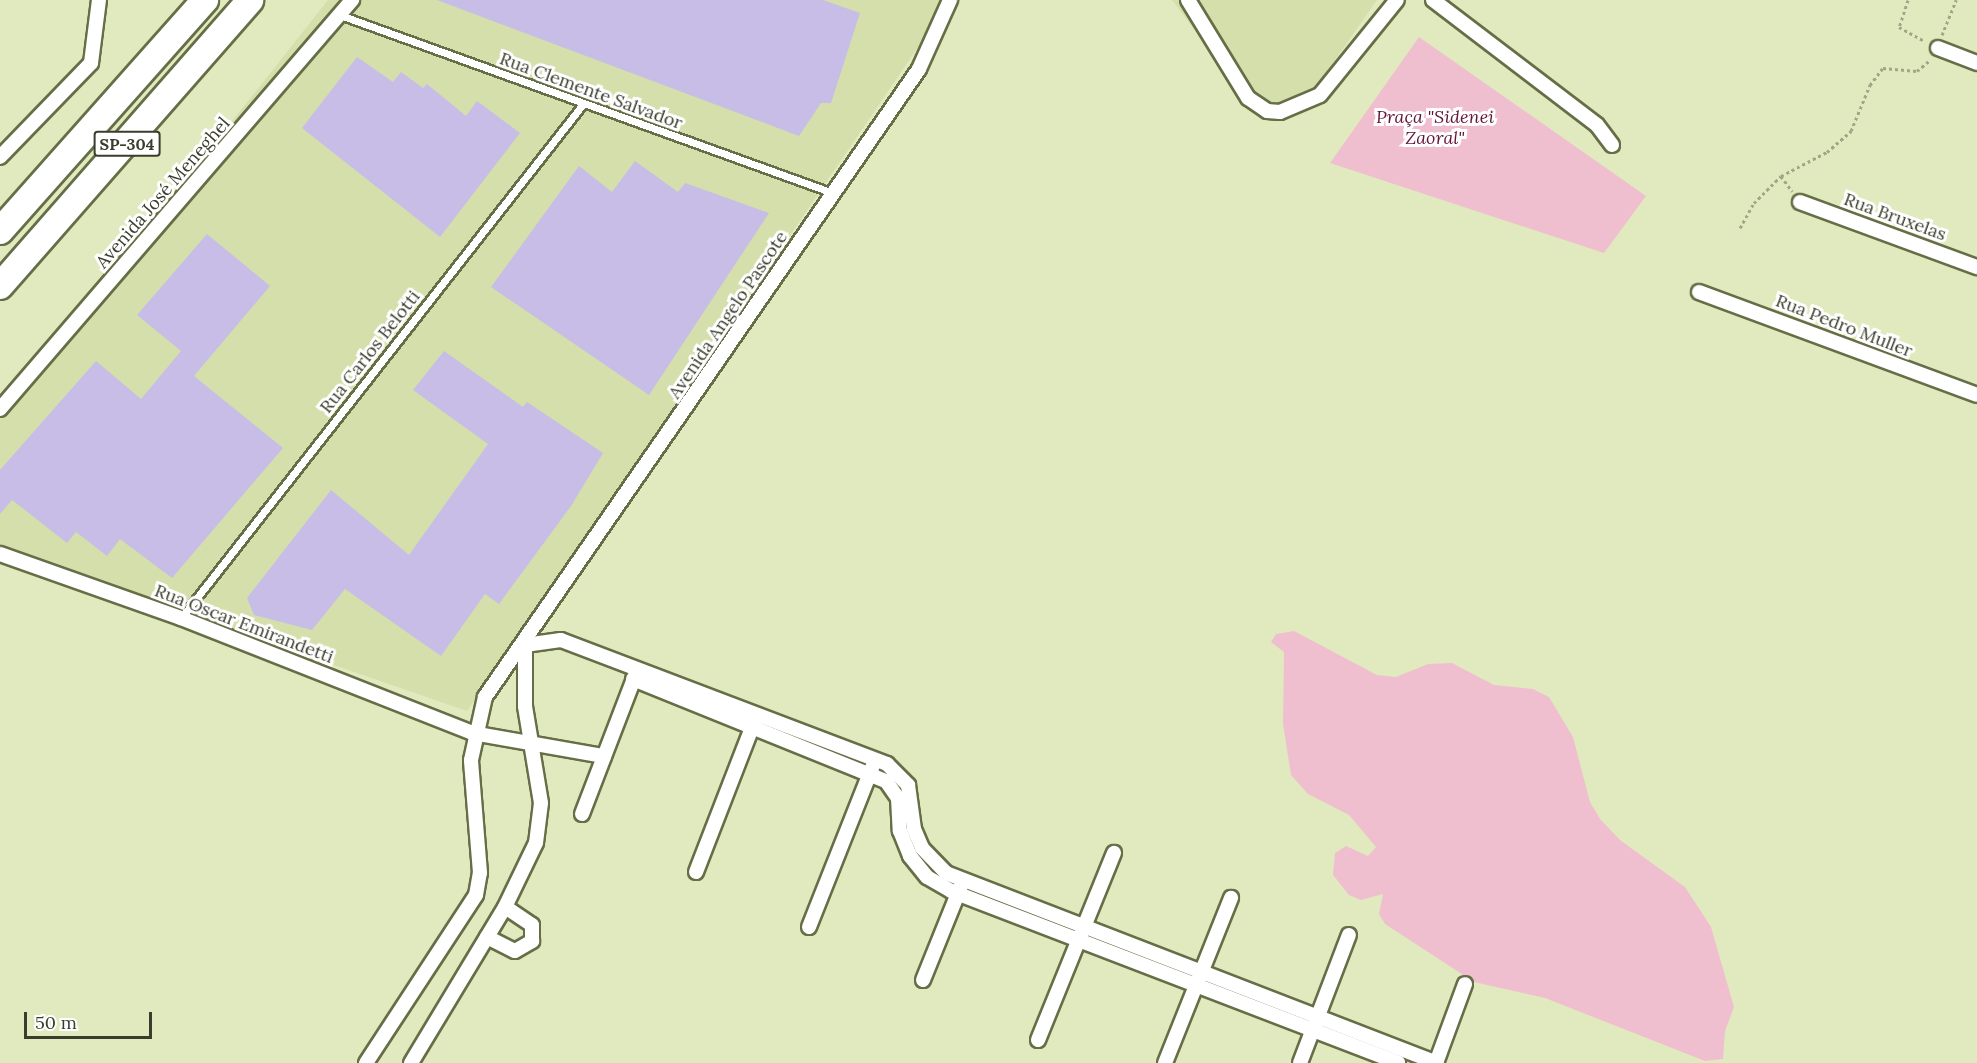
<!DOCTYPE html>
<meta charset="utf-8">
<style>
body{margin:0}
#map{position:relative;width:1977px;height:1063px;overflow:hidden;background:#e1eabe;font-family:Lora,serif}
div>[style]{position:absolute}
.built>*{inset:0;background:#d4dfac}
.green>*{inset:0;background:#efbfcf}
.building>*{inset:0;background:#c8bde6}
.path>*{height:3px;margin-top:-1.5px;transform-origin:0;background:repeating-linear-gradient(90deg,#a0a786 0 3px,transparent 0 6px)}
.roads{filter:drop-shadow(2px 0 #666e47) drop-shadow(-2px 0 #666e47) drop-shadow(0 2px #666e47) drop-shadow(0 -2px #666e47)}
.lane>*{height:7px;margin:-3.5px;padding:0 3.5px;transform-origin:3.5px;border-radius:3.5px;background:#fff}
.street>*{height:14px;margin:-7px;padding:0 7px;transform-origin:7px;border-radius:7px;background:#fff}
.highway>*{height:26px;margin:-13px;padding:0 13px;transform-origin:13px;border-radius:13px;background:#fff}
span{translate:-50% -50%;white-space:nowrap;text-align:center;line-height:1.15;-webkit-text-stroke:6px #fff;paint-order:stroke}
.shield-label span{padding:2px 4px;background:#fff;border:2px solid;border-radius:4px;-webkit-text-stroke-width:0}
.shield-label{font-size:16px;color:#3a3d2c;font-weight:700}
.street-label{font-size:18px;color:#3a3d2c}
.park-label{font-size:18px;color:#621539;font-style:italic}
.scale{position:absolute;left:24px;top:1012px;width:128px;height:27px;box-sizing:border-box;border:3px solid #3a3d2c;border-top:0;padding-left:8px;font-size:18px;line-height:21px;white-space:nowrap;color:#3a3d2c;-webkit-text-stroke:4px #fff;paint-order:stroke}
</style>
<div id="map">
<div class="built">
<div style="clip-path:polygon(328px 0,950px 0,467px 711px,0 550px,0 415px)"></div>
<div style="clip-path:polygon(1172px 0,1377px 0,1312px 93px,1263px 107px,1237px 85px)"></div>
</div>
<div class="green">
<div style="clip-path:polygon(1419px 37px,1646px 196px,1604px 253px,1330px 163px)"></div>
<div style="clip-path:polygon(1294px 631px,1377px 675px,1396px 677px,1428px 664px,1452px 663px,1494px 685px,1533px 689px,1549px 697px,1573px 737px,1590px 802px,1600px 819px,1620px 840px,1685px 887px,1711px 927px,1734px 1007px,1725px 1031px,1723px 1059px,1705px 1061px,1545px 998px,1474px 982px,1385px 924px,1379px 914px,1383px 894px,1361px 900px,1349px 895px,1333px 875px,1335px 853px,1346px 846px,1368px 856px,1376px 847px,1349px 815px,1308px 794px,1291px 775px,1283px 724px,1284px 652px,1271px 642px,1276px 634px)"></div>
</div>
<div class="building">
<div style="clip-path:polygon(437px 0,823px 0,860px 13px,831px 103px,821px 103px,799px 136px)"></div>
<div style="clip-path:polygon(357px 57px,393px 82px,401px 72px,423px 88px,427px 84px,466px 116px,477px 101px,520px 133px,440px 237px,302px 128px)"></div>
<div style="clip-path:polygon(635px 161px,678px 192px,685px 183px,769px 213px,649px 395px,491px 287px,579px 166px,612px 192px)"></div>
<div style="clip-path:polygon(207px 234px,270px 286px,194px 376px,283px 448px,172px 578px,120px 539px,107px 556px,76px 532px,67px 543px,12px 500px,0 514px,0 470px,96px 361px,141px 399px,181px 351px,137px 315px)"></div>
<div style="clip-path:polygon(444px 351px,523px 407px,527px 402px,603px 453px,571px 506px,499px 604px,485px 594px,441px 656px,345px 589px,312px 630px,254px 615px,247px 598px,331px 490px,409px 555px,488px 444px,413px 390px)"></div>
</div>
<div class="path">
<div style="left:1908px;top:0;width:28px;rotate:108deg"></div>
<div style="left:1899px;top:27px;width:29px;rotate:29deg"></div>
<div style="left:1942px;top:35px;width:38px;rotate:-68deg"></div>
<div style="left:1781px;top:176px;width:19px;rotate:54deg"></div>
<div style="left:1740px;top:228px;width:29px;rotate:-61deg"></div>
<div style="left:1754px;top:203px;width:38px;rotate:-45deg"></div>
<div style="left:1781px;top:176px;width:52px;rotate:-27.6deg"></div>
<div style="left:1827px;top:152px;width:32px;rotate:-41deg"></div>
<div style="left:1851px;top:131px;width:50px;rotate:-67.6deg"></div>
<div style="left:1870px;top:85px;width:21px;rotate:-53deg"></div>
<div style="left:1883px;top:68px;width:34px;rotate:5deg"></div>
<div style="left:1917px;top:71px;width:17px;rotate:-40deg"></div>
</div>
<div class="roads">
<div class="lane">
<div style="left:340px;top:15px;width:524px;rotate:19.85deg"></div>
<div style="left:181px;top:618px;width:653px;rotate:-51.97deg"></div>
</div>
<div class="street">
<div style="left:1188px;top:0;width:115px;rotate:58.5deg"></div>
<div style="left:1248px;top:98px;width:23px;rotate:34deg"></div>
<div style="left:1267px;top:111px;width:13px;rotate:4deg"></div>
<div style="left:1280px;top:112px;width:43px;rotate:-23deg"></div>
<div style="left:1320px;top:95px;width:122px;rotate:-51deg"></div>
<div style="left:1433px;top:0;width:206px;rotate:37.3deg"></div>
<div style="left:1597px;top:125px;width:25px;rotate:53deg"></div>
<div style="left:1938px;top:48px;width:42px;rotate:21deg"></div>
<div style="left:0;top:157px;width:131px;rotate:-45.9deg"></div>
<div style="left:91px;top:63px;width:64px;rotate:-82.8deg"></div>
<div style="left:1800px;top:202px;width:189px;rotate:20.2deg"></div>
<div style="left:1699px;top:292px;width:296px;rotate:20.3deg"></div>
<div style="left:0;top:409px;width:540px;rotate:-49.28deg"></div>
<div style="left:0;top:554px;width:192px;rotate:19.5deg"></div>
<div style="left:181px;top:618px;width:314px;rotate:21.5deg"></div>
<div style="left:473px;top:733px;width:133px;rotate:10deg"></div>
<div style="left:525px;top:645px;width:36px;rotate:-8deg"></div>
<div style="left:561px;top:640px;width:349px;rotate:20.8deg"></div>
<div style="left:887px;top:764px;width:30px;rotate:45deg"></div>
<div style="left:908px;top:785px;width:44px;rotate:82.2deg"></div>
<div style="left:914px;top:829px;width:21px;rotate:67deg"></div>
<div style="left:922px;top:848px;width:35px;rotate:46deg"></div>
<div style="left:946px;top:873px;width:526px;rotate:21.15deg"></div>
<div style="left:633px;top:679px;width:273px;rotate:22deg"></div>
<div style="left:886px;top:781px;width:21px;rotate:55deg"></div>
<div style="left:898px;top:798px;width:33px;rotate:87deg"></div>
<div style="left:900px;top:831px;width:27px;rotate:68deg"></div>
<div style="left:910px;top:856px;width:27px;rotate:51deg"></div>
<div style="left:927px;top:877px;width:28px;rotate:30deg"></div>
<div style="left:951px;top:891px;width:479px;rotate:21deg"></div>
<div style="left:582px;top:814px;width:153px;rotate:-69deg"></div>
<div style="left:696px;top:872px;width:163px;rotate:-68.8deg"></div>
<div style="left:809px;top:927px;width:174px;rotate:-68.4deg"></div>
<div style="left:487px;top:937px;width:31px;rotate:27deg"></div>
<div style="left:515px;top:951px;width:20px;rotate:-30deg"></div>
<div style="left:532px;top:941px;width:16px;rotate:-90deg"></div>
<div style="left:532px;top:925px;width:32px;rotate:-146deg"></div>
<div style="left:923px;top:980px;width:101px;rotate:-68deg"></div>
<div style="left:1038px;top:1040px;width:202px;rotate:-67.9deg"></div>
<div style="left:366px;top:1063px;width:201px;rotate:-56.8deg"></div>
<div style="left:476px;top:895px;width:22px;rotate:-80deg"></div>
<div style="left:480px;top:873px;width:113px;rotate:-94.6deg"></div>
<div style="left:471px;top:760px;width:65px;rotate:-77.5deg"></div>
<div style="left:485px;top:697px;width:763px;rotate:-55.35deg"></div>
<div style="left:919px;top:69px;width:76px;rotate:-65.8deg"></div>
<div style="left:411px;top:1063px;width:182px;rotate:-58.9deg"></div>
<div style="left:505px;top:907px;width:71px;rotate:-64.2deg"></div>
<div style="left:536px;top:843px;width:40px;rotate:-82.9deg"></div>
<div style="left:541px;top:803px;width:98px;rotate:-99.4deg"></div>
<div style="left:525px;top:706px;width:61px;rotate:-90deg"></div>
<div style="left:1165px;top:1063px;width:178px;rotate:-68.2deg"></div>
<div style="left:1300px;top:1063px;width:137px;rotate:-69.1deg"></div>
<div style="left:1436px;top:1063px;width:84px;rotate:-69.8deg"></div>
</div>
<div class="highway">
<div style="left:0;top:231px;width:309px;rotate:-48.4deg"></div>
<div style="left:0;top:286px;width:380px;rotate:-48.8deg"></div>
</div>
</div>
<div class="shield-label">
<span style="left:127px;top:144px">SP-304</span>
</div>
<div class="street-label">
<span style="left:591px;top:91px;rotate:20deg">Rua Clemente Salvador</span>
<span style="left:163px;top:193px;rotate:-49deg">Avenida José Meneghel</span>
<span style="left:1895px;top:217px;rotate:20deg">Rua Bruxelas</span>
<span style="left:728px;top:315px;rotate:-56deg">Avenida Angelo Pascote</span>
<span style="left:1844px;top:326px;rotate:21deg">Rua Pedro Muller</span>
<span style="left:370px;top:352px;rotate:-52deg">Rua Carlos Belotti</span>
<span style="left:244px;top:624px;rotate:21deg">Rua Oscar Emirandetti</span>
</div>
<div class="park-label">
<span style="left:1435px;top:128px">Praça "Sidenei<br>Zaoral"</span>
</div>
<div class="scale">50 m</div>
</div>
